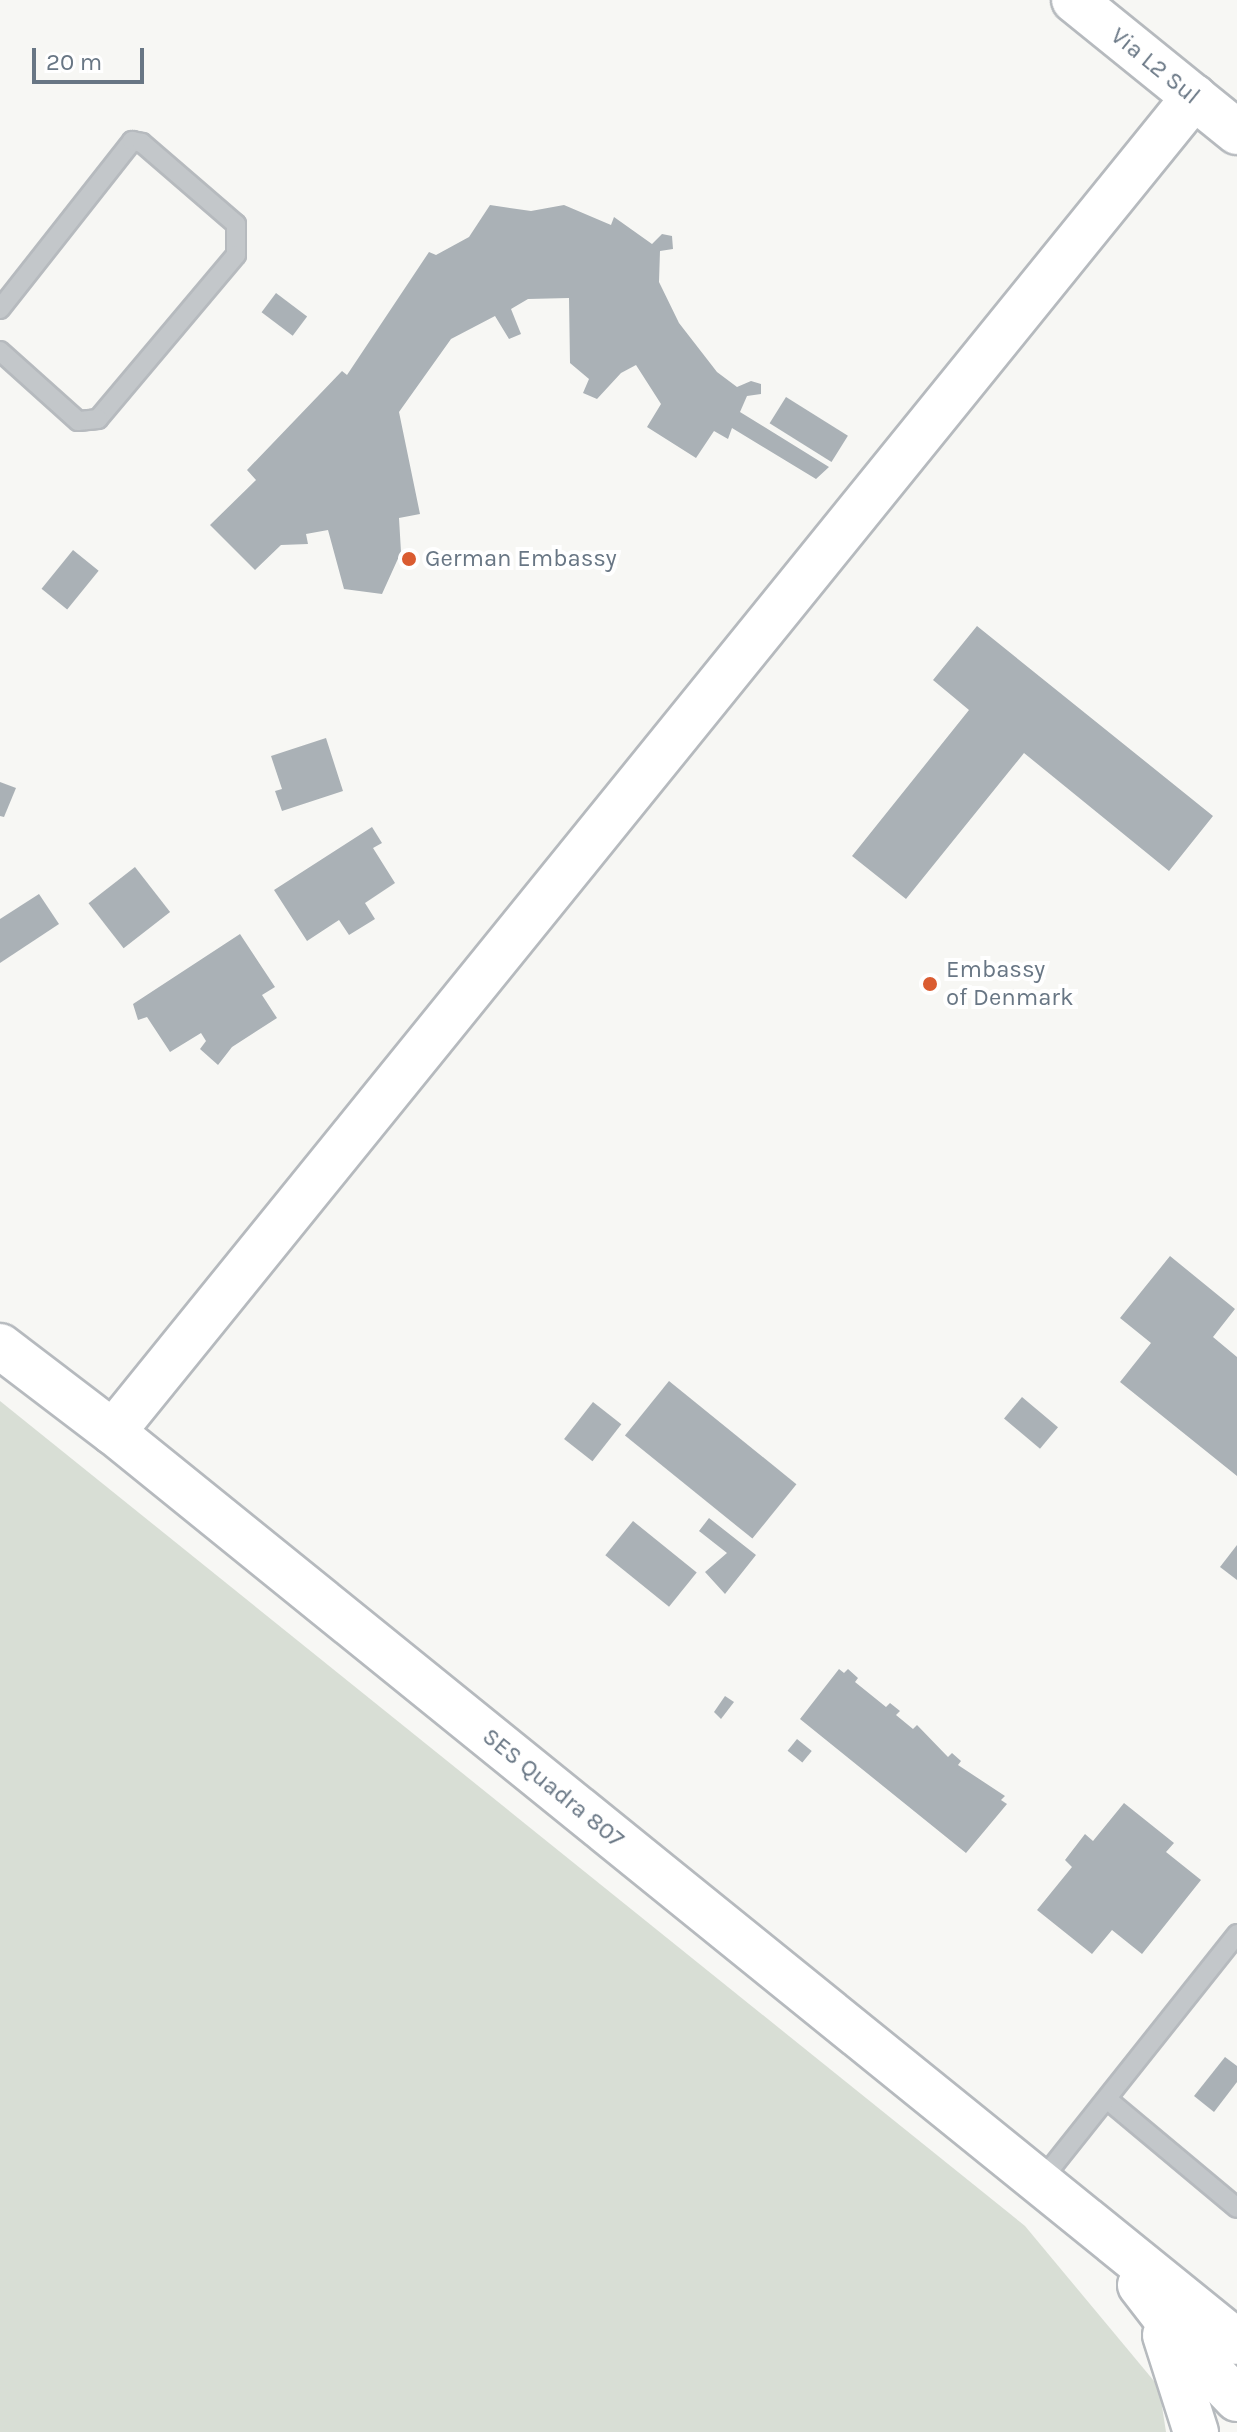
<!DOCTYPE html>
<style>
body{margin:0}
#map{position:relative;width:1237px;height:2432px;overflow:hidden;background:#f7f7f4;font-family:Karla,sans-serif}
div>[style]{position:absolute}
.green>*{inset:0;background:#d8ded5}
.building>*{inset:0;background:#aab1b6;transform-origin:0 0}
.roads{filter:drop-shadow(2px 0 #b6babe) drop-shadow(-2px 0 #b6babe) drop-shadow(0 2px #b6babe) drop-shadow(0 -2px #b6babe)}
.lane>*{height:18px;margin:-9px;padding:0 9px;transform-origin:9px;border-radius:9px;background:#c3c7ca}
.secondary>*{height:44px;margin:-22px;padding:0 22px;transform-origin:22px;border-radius:22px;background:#fff}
.dots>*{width:22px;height:22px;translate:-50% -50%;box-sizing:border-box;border:4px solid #fff;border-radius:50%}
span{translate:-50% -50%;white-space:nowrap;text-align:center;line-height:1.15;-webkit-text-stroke:8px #fff;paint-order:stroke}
.street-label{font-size:24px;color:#687684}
.poi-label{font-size:24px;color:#687684}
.left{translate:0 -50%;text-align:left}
.scale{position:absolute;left:32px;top:48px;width:112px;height:36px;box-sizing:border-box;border:4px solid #687684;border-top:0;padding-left:10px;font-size:24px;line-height:28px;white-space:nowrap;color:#687684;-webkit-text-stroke:6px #fff;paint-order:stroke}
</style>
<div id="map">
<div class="green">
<div style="clip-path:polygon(0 1401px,1025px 2226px,1159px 2387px,1166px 2432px,0 2432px)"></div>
</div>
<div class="building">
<div style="clip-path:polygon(490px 205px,531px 211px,564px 205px,611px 225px,614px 217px,652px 244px,662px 234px,672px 236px,673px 249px,660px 251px,659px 282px,679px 323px,717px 372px,737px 387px,751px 381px,761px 384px,761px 394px,747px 396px,740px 412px,829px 467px,816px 479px,732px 428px,728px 439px,714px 431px,696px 458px,647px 427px,661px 404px,636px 365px,621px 373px,597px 399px,583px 393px,589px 379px,570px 363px,569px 298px,528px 299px,511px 309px,521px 334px,509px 339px,495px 316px,451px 339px,399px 412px,420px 514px,399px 518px,401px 552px,382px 594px,344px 589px,328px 530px,306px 534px,308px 544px,281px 545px,255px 570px,210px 525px,256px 480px,247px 470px,342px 371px,347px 375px,429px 252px,436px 255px,469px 237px)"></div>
<div style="left:276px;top:293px;width:39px;height:24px;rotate:37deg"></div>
<div style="left:786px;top:397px;width:73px;height:31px;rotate:32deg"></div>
<div style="left:73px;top:550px;width:33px;height:50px;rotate:39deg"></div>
<div style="clip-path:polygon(977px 626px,1213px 816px,1169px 871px,1024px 753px,906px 899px,852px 856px,969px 710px,933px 680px)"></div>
<div style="clip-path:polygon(326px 738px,343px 791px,282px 811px,275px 791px,282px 789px,271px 756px)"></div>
<div style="clip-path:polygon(0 782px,16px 788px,4px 817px,0 816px)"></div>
<div style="clip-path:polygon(372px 827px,382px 843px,373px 848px,395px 883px,365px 903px,375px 919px,349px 935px,339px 920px,307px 941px,274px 890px)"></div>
<div style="left:135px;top:867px;width:57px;height:59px;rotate:52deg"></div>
<div style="clip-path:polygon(39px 894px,59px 924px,0 963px,0 919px)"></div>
<div style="clip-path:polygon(240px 934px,275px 987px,262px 995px,277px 1018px,232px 1047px,218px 1065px,200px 1049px,206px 1041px,201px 1033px,170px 1052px,147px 1017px,138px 1020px,133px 1004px)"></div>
<div style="clip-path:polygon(1170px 1256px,1235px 1309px,1213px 1337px,1237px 1357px,1237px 1476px,1120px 1382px,1151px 1343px,1120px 1318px)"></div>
<div style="left:669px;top:1381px;width:164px;height:70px;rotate:39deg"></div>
<div style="left:1022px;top:1397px;width:47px;height:28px;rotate:40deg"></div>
<div style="left:593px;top:1402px;width:36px;height:47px;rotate:38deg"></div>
<div style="clip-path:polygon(709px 1518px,756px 1555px,725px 1594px,705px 1572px,727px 1553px,699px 1531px)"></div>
<div style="left:633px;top:1521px;width:82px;height:44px;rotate:39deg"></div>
<div style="clip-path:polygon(1237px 1545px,1237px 1580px,1220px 1567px)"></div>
<div style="clip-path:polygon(839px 1669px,844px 1673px,848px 1669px,858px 1678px,855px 1682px,886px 1707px,890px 1703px,900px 1711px,896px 1715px,913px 1729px,917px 1725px,948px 1757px,952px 1753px,961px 1761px,958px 1765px,1005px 1796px,1001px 1800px,1007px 1804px,966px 1853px,800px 1719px)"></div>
<div style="clip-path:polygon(725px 1696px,734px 1702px,721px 1719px,714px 1712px)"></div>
<div style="left:797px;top:1739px;width:19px;height:15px;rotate:39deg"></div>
<div style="clip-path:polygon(1124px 1803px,1174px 1843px,1166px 1852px,1201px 1880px,1142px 1954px,1112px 1930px,1092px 1954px,1037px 1910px,1072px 1867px,1065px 1860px,1085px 1834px,1093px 1841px)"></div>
<div style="clip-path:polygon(1225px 2057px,1237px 2066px,1237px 2082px,1214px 2112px,1194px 2096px)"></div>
</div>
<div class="roads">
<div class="lane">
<div style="left:0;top:309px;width:214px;rotate:-51.8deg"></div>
<div style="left:132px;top:141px;width:10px;rotate:11deg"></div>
<div style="left:142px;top:143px;width:124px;rotate:40.8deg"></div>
<div style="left:236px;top:224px;width:31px;rotate:90deg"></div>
<div style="left:236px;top:255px;width:214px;rotate:130.1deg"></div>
<div style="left:98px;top:419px;width:20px;rotate:174deg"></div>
<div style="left:78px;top:421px;width:105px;rotate:-138.1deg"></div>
<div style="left:1108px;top:2100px;width:168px;rotate:39.9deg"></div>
<div style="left:1040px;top:2182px;width:317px;rotate:-51.5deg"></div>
</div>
<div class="secondary">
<div style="left:1074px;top:0;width:210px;rotate:39deg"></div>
<div style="left:0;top:1346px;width:142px;rotate:37.3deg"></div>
<div style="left:113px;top:1432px;width:1446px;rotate:38.99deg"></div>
<div style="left:113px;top:1432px;width:1718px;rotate:-51deg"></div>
<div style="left:1140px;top:2285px;width:82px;rotate:52.4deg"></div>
<div style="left:1190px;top:2350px;width:68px;rotate:46.2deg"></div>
<div style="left:1165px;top:2335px;width:102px;rotate:72.3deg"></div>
</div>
</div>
<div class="dots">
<div style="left:409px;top:559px;background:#da5c31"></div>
<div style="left:930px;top:984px;background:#da5c31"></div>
</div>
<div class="street-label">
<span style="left:1155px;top:66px;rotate:39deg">Via L2 Sul</span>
<span style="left:553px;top:1788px;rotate:39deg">SES Quadra 807</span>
</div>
<div class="poi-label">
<span class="left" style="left:425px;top:559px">German Embassy</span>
<span class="left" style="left:946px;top:984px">Embassy<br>of Denmark</span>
</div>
<div class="scale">20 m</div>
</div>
